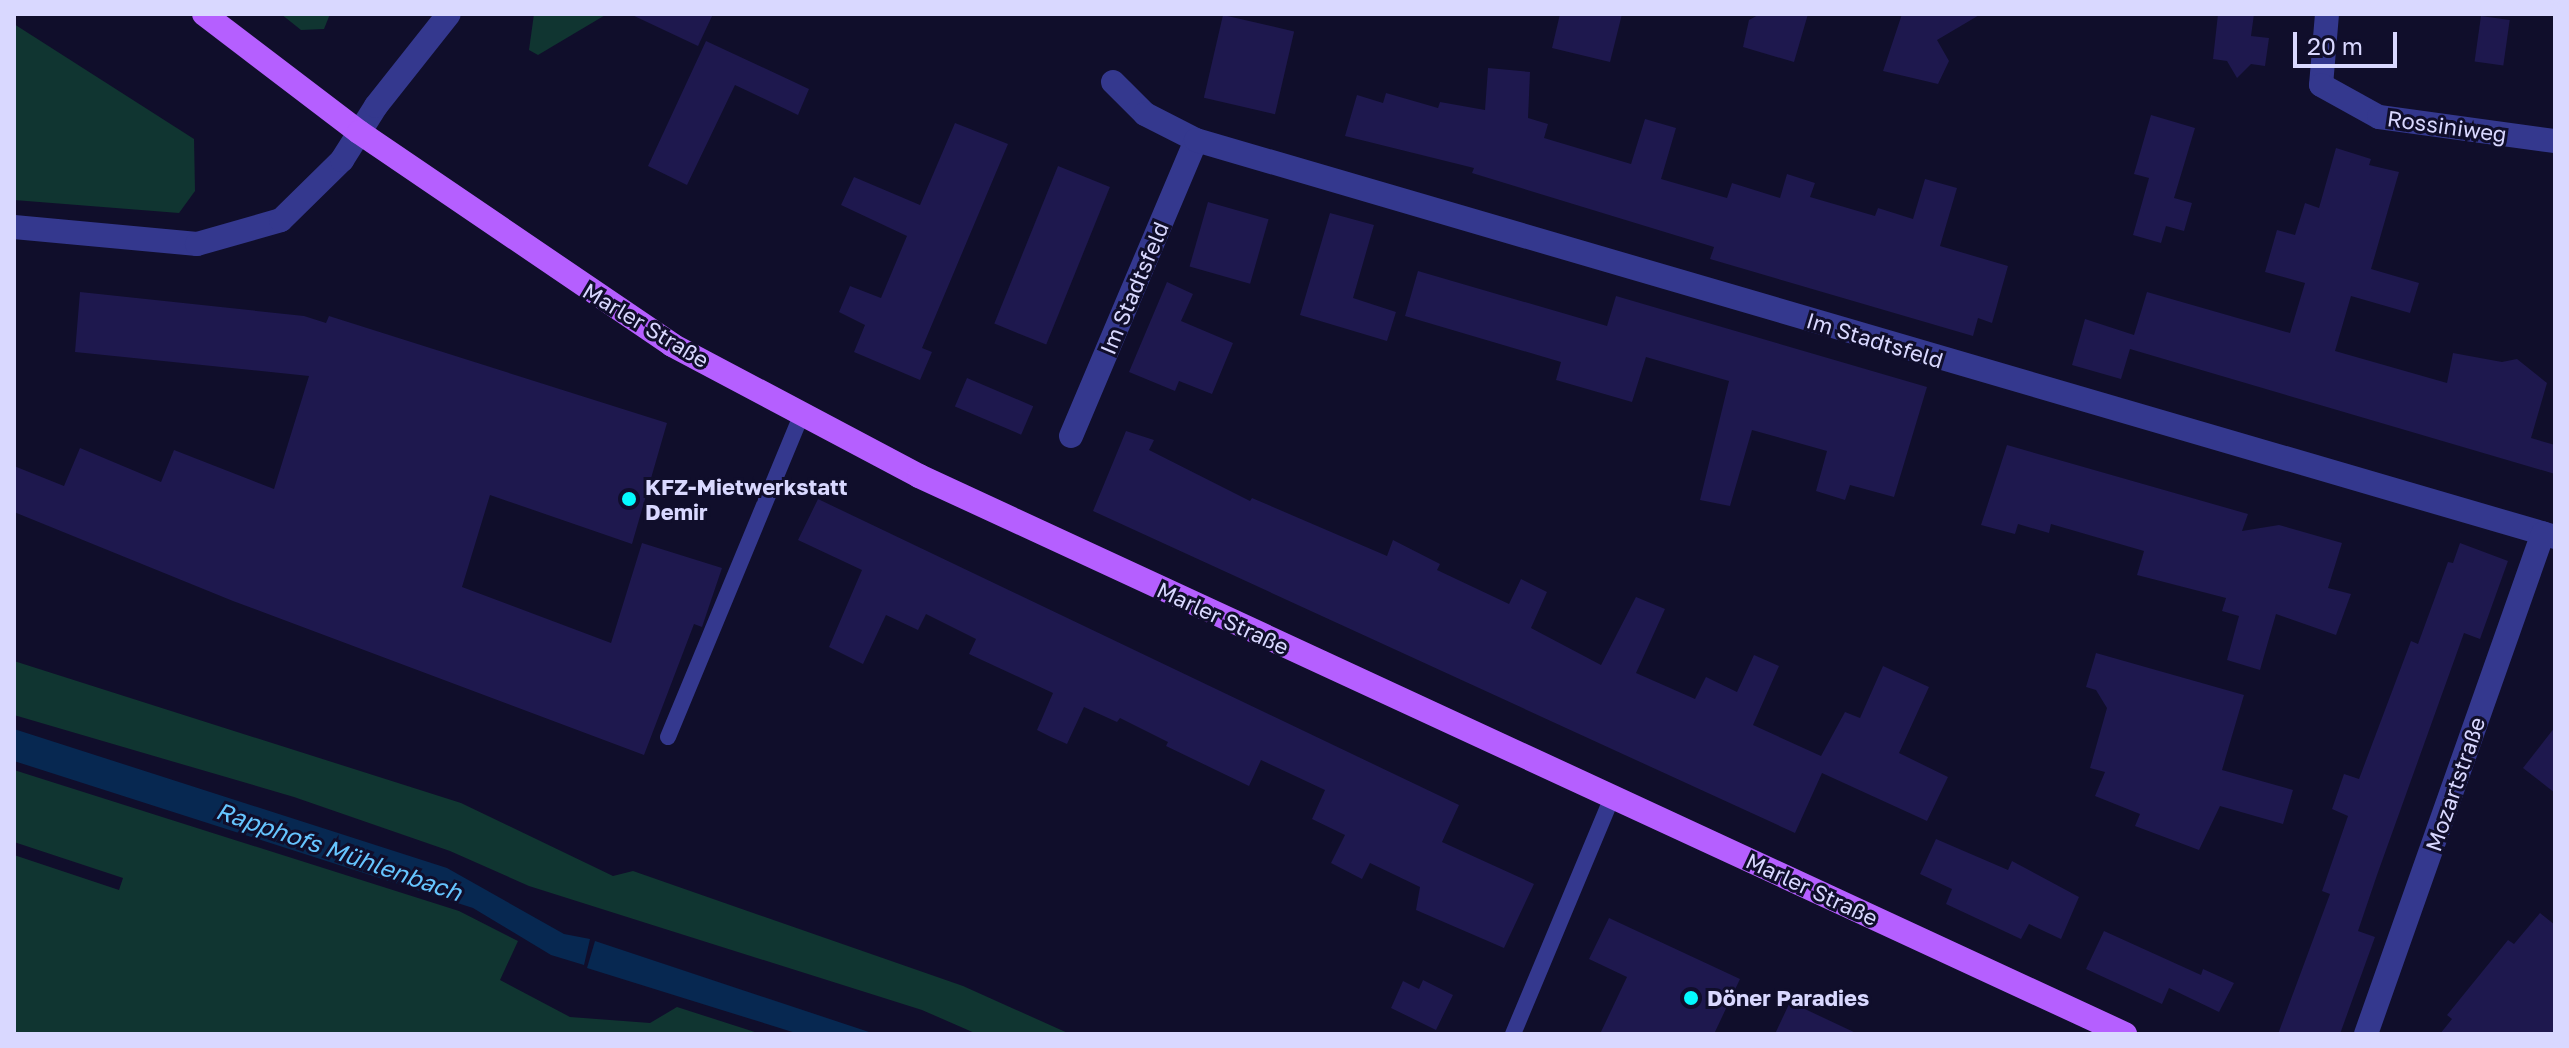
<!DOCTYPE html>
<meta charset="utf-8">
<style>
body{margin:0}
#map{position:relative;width:2569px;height:1048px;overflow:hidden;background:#100e2b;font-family:"Golos Text",sans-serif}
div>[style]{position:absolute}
.green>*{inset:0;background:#103531}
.water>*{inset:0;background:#072851}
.building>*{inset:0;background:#1e184e;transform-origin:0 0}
.lane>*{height:16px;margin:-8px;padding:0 8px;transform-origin:8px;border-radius:8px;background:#34388e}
.street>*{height:24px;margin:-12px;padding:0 12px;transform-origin:12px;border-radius:12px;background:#34388e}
.primary>*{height:24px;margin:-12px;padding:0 12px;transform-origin:12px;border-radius:12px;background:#b55fff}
.dots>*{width:22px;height:22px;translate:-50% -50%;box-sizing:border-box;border:4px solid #100e2b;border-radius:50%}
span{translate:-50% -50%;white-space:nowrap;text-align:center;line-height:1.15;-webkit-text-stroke:6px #100e2b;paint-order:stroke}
.street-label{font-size:22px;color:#d9d8ff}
.poi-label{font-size:22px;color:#d9d8ff;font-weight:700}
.left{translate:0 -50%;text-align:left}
.water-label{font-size:24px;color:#66c5ff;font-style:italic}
.frame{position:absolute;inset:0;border:16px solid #d9d8ff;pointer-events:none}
.scale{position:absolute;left:2293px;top:32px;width:104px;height:36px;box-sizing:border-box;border:4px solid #d9d8ff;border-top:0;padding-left:10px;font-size:24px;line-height:28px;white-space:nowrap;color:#d9d8ff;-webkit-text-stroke:6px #100e2b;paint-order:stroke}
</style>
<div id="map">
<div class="green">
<div style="clip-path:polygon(281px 14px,330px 14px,324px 29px,301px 30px)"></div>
<div style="clip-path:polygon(534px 14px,607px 14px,538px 55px,529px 50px)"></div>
<div style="clip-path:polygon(14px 24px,194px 139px,195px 191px,179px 213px,14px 200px)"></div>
<div style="clip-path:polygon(14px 661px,461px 803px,613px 876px,633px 871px,963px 986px,1070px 1034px,977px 1034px,922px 1010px,529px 886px,450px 851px,294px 797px,14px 715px)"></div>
<div style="clip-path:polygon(14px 770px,459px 911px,518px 941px,500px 980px,570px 1017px,650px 1023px,677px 1007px,761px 1034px,14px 1034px,14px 855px,119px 890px,123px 878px,14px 842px)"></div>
</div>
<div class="water">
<div style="clip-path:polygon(14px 729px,447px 868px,564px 934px,590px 939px,584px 965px,551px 955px,473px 908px,14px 761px)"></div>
<div style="clip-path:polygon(595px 941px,875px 1034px,799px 1034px,587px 968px)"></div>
</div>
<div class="building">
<div style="clip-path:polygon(630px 14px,713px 14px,698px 46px)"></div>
<div style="clip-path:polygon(1560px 14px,1622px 14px,1610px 62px,1552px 48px)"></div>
<div style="clip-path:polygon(1760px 14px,1808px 14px,1794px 62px,1743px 47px,1749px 20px)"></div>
<div style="clip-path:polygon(1902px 14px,1981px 14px,1937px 40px,1949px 61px,1938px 84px,1883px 71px)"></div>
<div style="clip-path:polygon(2218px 14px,2254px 14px,2251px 36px,2269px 38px,2265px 66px,2251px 64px,2237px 78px,2227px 61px,2213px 59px)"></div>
<div style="left:1223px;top:15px;width:73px;height:85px;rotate:13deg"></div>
<div style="left:2481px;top:16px;width:29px;height:46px;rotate:8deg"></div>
<div style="clip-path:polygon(706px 41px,809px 89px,798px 115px,735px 85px,687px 185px,648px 166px)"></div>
<div style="clip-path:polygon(1488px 68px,1530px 72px,1528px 118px,1548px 124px,1544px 138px,1631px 164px,1645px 119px,1676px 128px,1661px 179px,1727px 198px,1732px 183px,1780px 198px,1787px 174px,1815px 183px,1810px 197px,1875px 216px,1878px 208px,1913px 219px,1925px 179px,1957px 188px,1940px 246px,2008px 266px,1992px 323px,1978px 318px,1973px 336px,1710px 259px,1714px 247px,1472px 173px,1474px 168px,1345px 136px,1357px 95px,1383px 103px,1386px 93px,1438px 108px,1440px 102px,1485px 110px)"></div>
<div style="clip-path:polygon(2151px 115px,2195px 128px,2174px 198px,2192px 203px,2184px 231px,2166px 226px,2161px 243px,2133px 235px,2149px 178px,2134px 174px)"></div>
<div style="clip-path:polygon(955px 123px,1008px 144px,922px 348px,932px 352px,920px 380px,854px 352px,865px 325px,839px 312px,850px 286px,881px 298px,907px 236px,841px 205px,854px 177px,920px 205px)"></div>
<div style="clip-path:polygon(2336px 148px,2371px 159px,2369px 165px,2399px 172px,2371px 269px,2419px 283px,2410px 313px,2351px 296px,2335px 351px,2447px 383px,2453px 353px,2502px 362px,2517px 359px,2547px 383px,2531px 438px,2555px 445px,2555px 474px,2130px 349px,2121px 379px,2072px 365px,2085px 319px,2134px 335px,2147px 292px,2290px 333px,2305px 283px,2265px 272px,2277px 230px,2295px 235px,2305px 203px,2319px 208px)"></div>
<div style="left:1058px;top:166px;width:56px;height:170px;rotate:22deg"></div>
<div style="left:1208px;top:202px;width:63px;height:67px;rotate:16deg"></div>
<div style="clip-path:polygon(1330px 213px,1374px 225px,1353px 298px,1396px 312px,1387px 341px,1300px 315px)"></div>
<div style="clip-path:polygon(1418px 271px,1607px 326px,1616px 296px,1927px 387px,1894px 497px,1850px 485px,1845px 500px,1816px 491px,1827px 451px,1752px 430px,1730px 506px,1700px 500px,1729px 381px,1646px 357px,1632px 402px,1556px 380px,1561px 362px,1405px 316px)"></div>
<div style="clip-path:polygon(1167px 282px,1193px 294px,1181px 321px,1233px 343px,1212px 394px,1179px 381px,1175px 391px,1129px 372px)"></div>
<div style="clip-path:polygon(80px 292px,304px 316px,326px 323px,329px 316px,667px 423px,632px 544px,490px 495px,462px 587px,611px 643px,642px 543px,722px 568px,702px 627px,694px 624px,644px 755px,233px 601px,14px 512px,14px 466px,64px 486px,80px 448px,161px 482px,174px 450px,274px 489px,309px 376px,75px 352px)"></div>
<div style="left:967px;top:378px;width:72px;height:31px;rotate:23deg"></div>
<div style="clip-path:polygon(1126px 431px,1154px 440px,1149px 450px,1250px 501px,1252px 498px,1387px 556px,1393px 540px,1440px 564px,1437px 570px,1509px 604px,1521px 579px,1547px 592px,1531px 628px,1601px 665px,1636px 597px,1665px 609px,1636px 673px,1695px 699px,1706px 677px,1737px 692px,1754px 655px,1779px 666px,1753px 725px,1821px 756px,1845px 712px,1860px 718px,1883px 666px,1929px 687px,1899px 753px,1948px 777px,1927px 821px,1822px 773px,1795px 833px,1093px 511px)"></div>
<div style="clip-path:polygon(2007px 445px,2248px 514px,2242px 531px,2279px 525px,2342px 543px,2328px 588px,2351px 594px,2336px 635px,2276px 614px,2260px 670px,2227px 660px,2239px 616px,2222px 611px,2226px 598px,2137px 575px,2144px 551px,2051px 524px,2049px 533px,2018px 524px,2015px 534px,1981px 525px)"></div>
<div style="clip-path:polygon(818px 499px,1459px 805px,1442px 842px,1534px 884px,1504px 948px,1416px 910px,1420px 887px,1370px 863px,1362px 879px,1331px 863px,1345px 835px,1312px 819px,1325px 790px,1261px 760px,1249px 786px,1166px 746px,1168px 742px,1120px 718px,1117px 722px,1084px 707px,1067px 744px,1051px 737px,1037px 730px,1053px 693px,969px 654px,976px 639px,926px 614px,918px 630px,886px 615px,863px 664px,829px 647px,862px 570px,798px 540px)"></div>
<div style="clip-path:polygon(2460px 543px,2508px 561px,2480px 639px,2464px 633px,2377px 875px,2358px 931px,2375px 937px,2340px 1034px,2278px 1034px,2330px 894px,2322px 891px,2348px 816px,2332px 809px,2344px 774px,2359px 779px,2411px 641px,2418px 644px,2448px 562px,2453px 563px)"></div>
<div style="clip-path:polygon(2096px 653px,2244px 695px,2222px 770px,2293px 790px,2283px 824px,2220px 806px,2199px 850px,2135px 826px,2140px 814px,2095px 796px,2105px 772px,2090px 768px,2107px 708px,2096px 690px,2086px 687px)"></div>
<div style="clip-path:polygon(2555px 727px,2555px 793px,2523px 768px)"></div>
<div style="clip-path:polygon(1936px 839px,2008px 870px,2012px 861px,2079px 897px,2061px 939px,2029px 924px,2021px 939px,1946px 904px,1952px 889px,1920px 874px)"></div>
<div style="clip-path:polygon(2540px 913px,2555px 925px,2555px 1034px,2440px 1034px,2452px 1019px,2447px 1015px,2508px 940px,2514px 944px)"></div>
<div style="clip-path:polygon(1609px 918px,1740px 979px,1714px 1034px,1600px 1034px,1627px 977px,1589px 959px)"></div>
<div style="clip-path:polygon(2104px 931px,2201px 975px,2203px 969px,2234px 983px,2219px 1012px,2169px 988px,2162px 1004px,2086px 969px)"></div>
<div style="clip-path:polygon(1423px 980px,1453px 995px,1436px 1030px,1391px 1008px,1403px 981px,1419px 989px)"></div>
<div style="clip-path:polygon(1790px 1002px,1858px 1034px,1775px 1034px)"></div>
</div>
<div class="lane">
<div style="left:668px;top:737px;width:350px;rotate:-67.5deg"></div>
<div style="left:1513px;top:1034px;width:257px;rotate:-67.3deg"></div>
</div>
<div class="street">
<div style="left:2327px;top:14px;width:71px;rotate:94.8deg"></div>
<div style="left:2321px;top:85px;width:66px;rotate:28.9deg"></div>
<div style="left:2379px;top:117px;width:178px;rotate:7.8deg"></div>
<div style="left:1113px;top:82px;width:45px;rotate:45deg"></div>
<div style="left:1145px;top:114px;width:57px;rotate:27deg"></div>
<div style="left:14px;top:227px;width:184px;rotate:5.3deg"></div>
<div style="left:197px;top:244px;width:87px;rotate:-15.9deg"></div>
<div style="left:281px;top:220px;width:86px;rotate:-44.5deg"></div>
<div style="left:342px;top:160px;width:64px;rotate:-57.8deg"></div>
<div style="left:376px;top:106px;width:117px;rotate:-51.6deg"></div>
<div style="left:1071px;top:436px;width:321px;rotate:-67.1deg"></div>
<div style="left:1196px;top:140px;width:1416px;rotate:16.28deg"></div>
<div style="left:2366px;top:1034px;width:531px;rotate:-70.54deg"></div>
</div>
<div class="primary">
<div style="left:204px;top:14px;width:195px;rotate:37.3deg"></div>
<div style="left:359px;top:132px;width:379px;rotate:34.2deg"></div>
<div style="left:672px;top:345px;width:280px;rotate:27.9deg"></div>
<div style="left:919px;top:476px;width:1329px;rotate:24.83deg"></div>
</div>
<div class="dots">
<div style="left:629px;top:499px;background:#04fbff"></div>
<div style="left:1691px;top:998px;background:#04fbff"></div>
</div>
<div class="street-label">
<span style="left:2447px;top:126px;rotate:8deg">Rossiniweg</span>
<span style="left:1134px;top:288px;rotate:-67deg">Im Stadtsfeld</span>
<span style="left:646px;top:325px;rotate:31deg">Marler Straße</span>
<span style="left:1875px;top:340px;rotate:17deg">Im Stadtsfeld</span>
<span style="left:1223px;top:618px;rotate:25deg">Marler Straße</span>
<span style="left:2455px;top:784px;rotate:-71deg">Mozartstraße</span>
<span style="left:1812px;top:889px;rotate:25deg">Marler Straße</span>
</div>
<div class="poi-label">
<span class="left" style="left:645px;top:499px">KFZ-Mietwerkstatt<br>Demir</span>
<span class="left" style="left:1707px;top:998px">Döner Paradies</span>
</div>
<div class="water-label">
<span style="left:339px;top:851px;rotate:19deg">Rapphofs Mühlenbach</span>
</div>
<div class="frame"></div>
<div class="scale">20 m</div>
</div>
